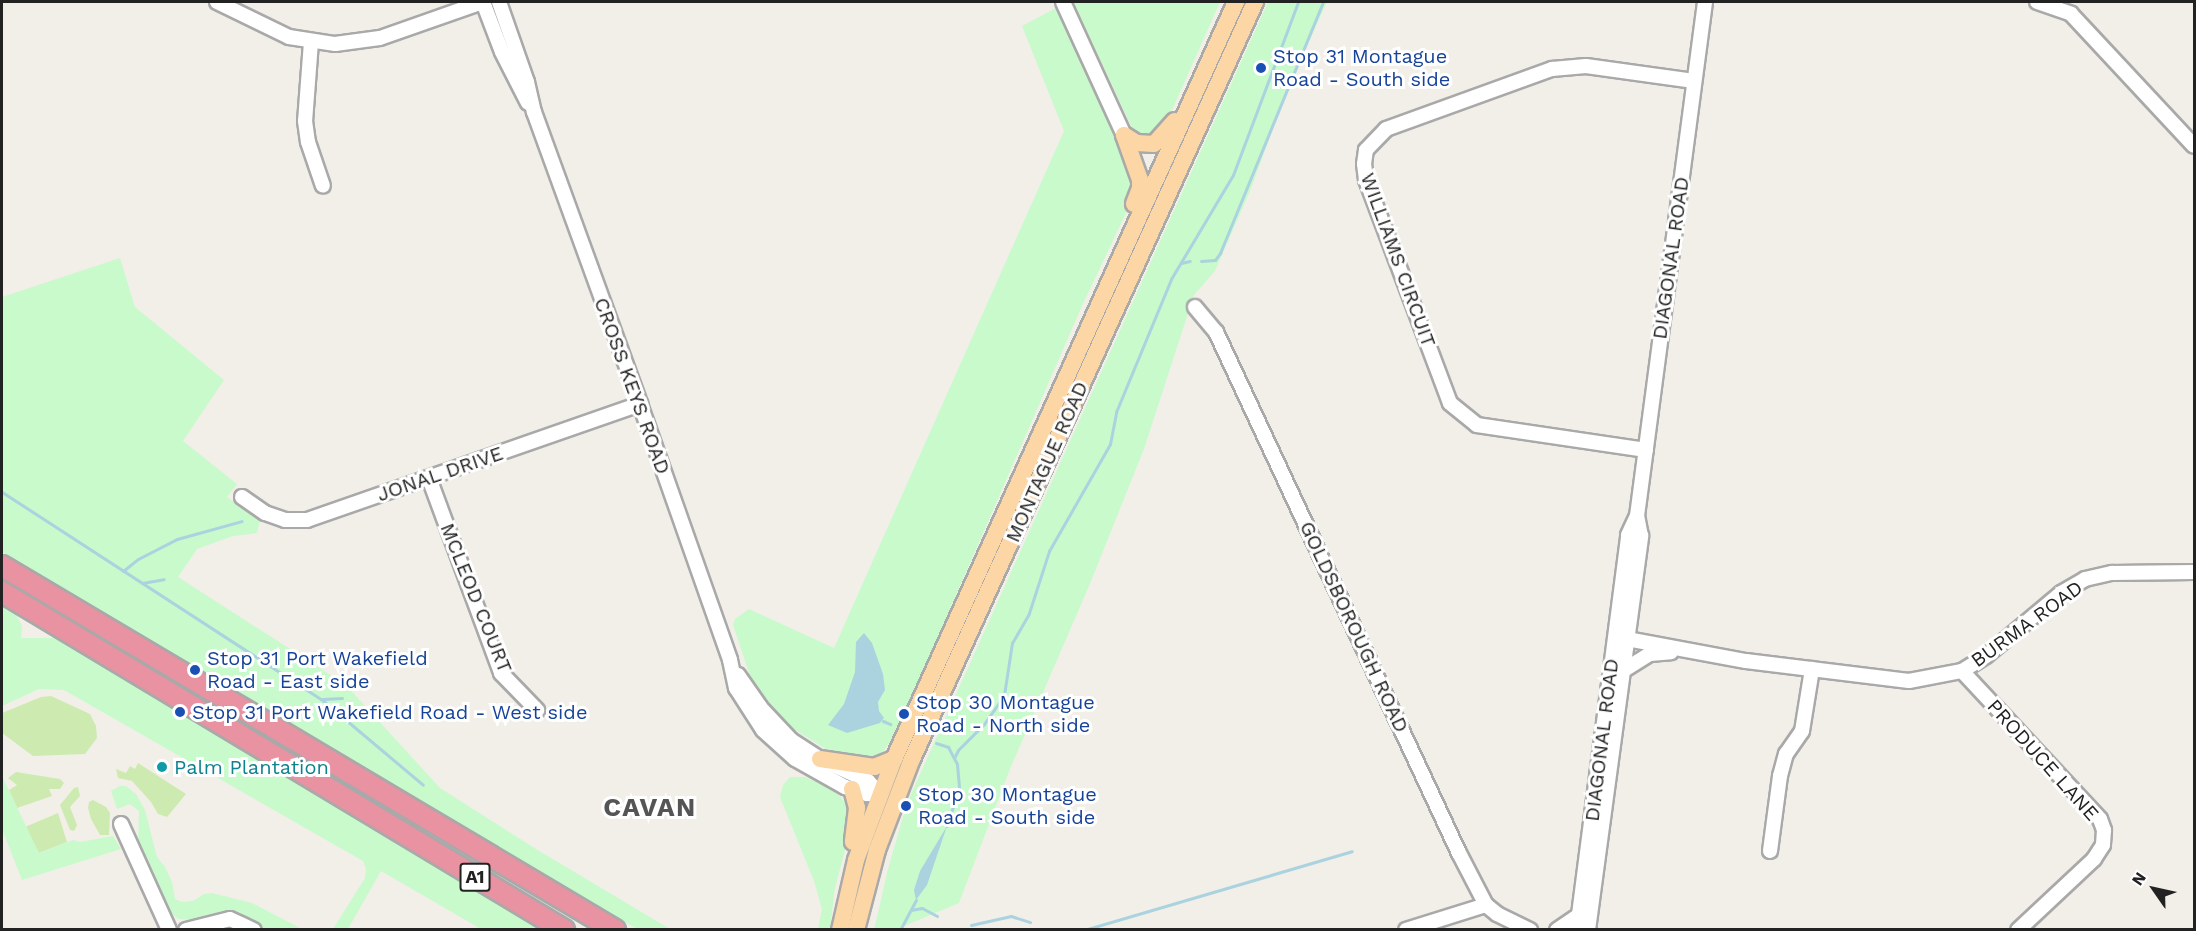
<!DOCTYPE html>
<style>
body{margin:0}
#map{position:relative;width:2196px;height:931px;overflow:hidden;background:#f2efe9;font-family:"Work Sans",sans-serif}
div>[style]{position:absolute}
.grass>*{inset:0;background:#cdebb0}
.park>*{inset:0;background:#c8facc}
.water>*{inset:0;background:#aad3df}
.stream>*{height:3px;margin:-1.5px;padding:0 1.5px;transform-origin:1.5px;border-radius:1.5px;background:#aad3df}
.roads{filter:drop-shadow(2px 0 #a9a9a9) drop-shadow(-2px 0 #a9a9a9) drop-shadow(0 2px #a9a9a9) drop-shadow(0 -2px #a9a9a9)}
.minor>*{height:14px;margin:-7px;padding:0 7px;transform-origin:7px;border-radius:7px;background:#fff}
.major>*{height:16px;margin:-8px;padding:0 8px;transform-origin:8px;border-radius:8px;background:#fcd6a4}
.highway>*{height:20px;margin:-10px;padding:0 10px;transform-origin:10px;border-radius:10px;background:#e892a2}
.dots>*{width:16px;height:16px;translate:-50% -50%;box-sizing:border-box;border:3px solid #fff;border-radius:50%}
span{translate:-50% -50%;white-space:nowrap;text-align:center;line-height:1.15;-webkit-text-stroke:6px #fff;paint-order:stroke}
.shield-label span{padding:2px 4px;background:#fff;border:2px solid;border-radius:4px;-webkit-text-stroke-width:0}
.shield-label{font-size:18px;color:#222;font-weight:700}
.transit-label{font-size:20px;color:#164399}
.left{translate:0 -50%;text-align:left}
.street-label{font-size:20px;color:#222}
.culture-label{font-size:20px;color:#0d838f}
.district-label{font-size:26px;color:#555;font-weight:700;letter-spacing:1.5px}
.frame{position:absolute;inset:0;border:3px solid #222;pointer-events:none}
.north{position:absolute;left:2124px;top:859px;width:60px;height:60px;-webkit-text-stroke:4px #fff;paint-order:stroke;rotate:304deg;font-size:16px;font-weight:700;line-height:24px;text-align:center;color:#222}
.north::after{content:'';display:block;margin:auto;width:21px;height:27px;background:#222;clip-path:polygon(50% 0,100% 100%,50% 72%,0 100%)}
</style>
<div id="map">
<div class="grass">
<div style="clip-path:polygon(51px 696px,90px 714px,96px 726px,97px 738px,85px 754px,33px 756px,2px 733px,2px 713px,41px 697px)"></div>
<div style="clip-path:polygon(138px 763px,186px 794px,167px 817px,158px 814px,151px 802px,132px 781px,118px 778px,116px 769px,126px 773px,130px 766px,135px 769px)"></div>
<div style="clip-path:polygon(16px 772px,60px 779px,64px 783px,60px 789px,49px 789px,52px 796px,17px 808px,9px 790px,17px 785px,8px 778px)"></div>
<div style="clip-path:polygon(78px 787px,80px 796px,70px 807px,77px 825px,74px 831px,70px 830px,60px 805px,74px 788px)"></div>
<div style="clip-path:polygon(93px 800px,106px 807px,110px 813px,109px 835px,100px 835px,91px 819px,88px 808px,89px 802px)"></div>
<div style="clip-path:polygon(58px 813px,67px 842px,39px 853px,25px 827px)"></div>
</div>
<div class="park">
<div style="clip-path:polygon(1073px 2px,1220px 2px,1173px 108px,1153px 136px,1138px 136px,1133px 130px)"></div>
<div style="clip-path:polygon(1268px 2px,1327px 2px,1288px 88px,1250px 191px,1215px 271px,1194px 295px,1144px 449px,1089px 586px,1010px 769px,959px 903px,897px 929px,874px 930px,888px 869px,907px 803px)"></div>
<div style="clip-path:polygon(1056px 8px,1135px 176px,1135px 194px,1082px 306px,895px 735px,878px 758px,862px 760px,834px 754px,792px 728px,764px 700px,750px 676px,733px 625px,735px 619px,749px 609px,834px 648px,1064px 131px,1022px 26px)"></div>
<div style="clip-path:polygon(120px 258px,135px 307px,224px 380px,183px 441px,237px 484px,227px 497px,260px 520px,257px 533px,233px 536px,197px 549px,178px 577px,346px 685px,440px 788px,536px 849px,670px 929px,637px 929px,2px 552px,2px 297px)"></div>
<div style="clip-path:polygon(2px 605px,16px 614px,22px 626px,21px 638px,59px 638px,542px 929px,481px 929px,381px 871px,348px 929px,333px 929px,365px 878px,366px 869px,363px 861px,64px 690px,39px 689px,2px 706px)"></div>
<div style="clip-path:polygon(2px 776px,39px 853px,73px 840px,80px 842px,113px 836px,121px 849px,22px 880px,2px 829px)"></div>
<div style="clip-path:polygon(790px 777px,805px 777px,821px 784px,838px 794px,848px 806px,846px 846px,835px 888px,830px 929px,818px 929px,822px 909px,814px 881px,780px 797px,783px 785px)"></div>
<div style="clip-path:polygon(120px 786px,126px 786px,136px 794px,145px 810px,157px 857px,165px 867px,172px 882px,175px 899px,182px 902px,193px 901px,204px 894px,212px 893px,252px 903px,302px 929px,209px 929px,224px 919px,222px 911px,195px 920px,179px 919px,172px 914px,138px 845px,139px 811px,130px 804px,117px 809px,111px 791px)"></div>
</div>
<div class="water">
<div style="clip-path:polygon(864px 633px,872px 643px,883px 674px,885px 690px,878px 702px,879px 711px,884px 718px,880px 723px,847px 733px,828px 725px,844px 704px,855px 672px,856px 642px)"></div>
<div style="clip-path:polygon(947px 826px,927px 885px,916px 900px,914px 890px,920px 871px)"></div>
</div>
<div class="stream">
<div style="left:1201px;top:261px;width:14px;rotate:-4deg"></div>
<div style="left:1215px;top:260px;width:9px;rotate:-54deg"></div>
<div style="left:1220px;top:253px;width:271px;rotate:-67.7deg"></div>
<div style="left:1181px;top:263px;width:9px;rotate:-13deg"></div>
<div style="left:2px;top:492px;width:380px;rotate:33deg"></div>
<div style="left:321px;top:699px;width:133px;rotate:40.1deg"></div>
<div style="left:123px;top:571px;width:19px;rotate:-39deg"></div>
<div style="left:138px;top:559px;width:44px;rotate:-27.1deg"></div>
<div style="left:177px;top:539px;width:67px;rotate:-15.5deg"></div>
<div style="left:142px;top:583px;width:22px;rotate:-10deg"></div>
<div style="left:323px;top:699px;width:19px;rotate:-3deg"></div>
<div style="left:883px;top:721px;width:8px;rotate:23deg"></div>
<div style="left:936px;top:743px;width:13px;rotate:18deg"></div>
<div style="left:948px;top:747px;width:19px;rotate:62deg"></div>
<div style="left:957px;top:764px;width:24px;rotate:85deg"></div>
<div style="left:959px;top:788px;width:40px;rotate:108deg"></div>
<div style="left:954px;top:758px;width:9px;rotate:-63deg"></div>
<div style="left:958px;top:750px;width:37px;rotate:-45deg"></div>
<div style="left:984px;top:724px;width:35px;rotate:-55deg"></div>
<div style="left:1004px;top:695px;width:53px;rotate:-81.3deg"></div>
<div style="left:1012px;top:643px;width:34px;rotate:-60deg"></div>
<div style="left:1029px;top:613px;width:65px;rotate:-72.1deg"></div>
<div style="left:1049px;top:551px;width:123px;rotate:-60.3deg"></div>
<div style="left:1110px;top:444px;width:33px;rotate:-79deg"></div>
<div style="left:1116px;top:412px;width:144px;rotate:-67.5deg"></div>
<div style="left:1171px;top:279px;width:121px;rotate:-59.2deg"></div>
<div style="left:1233px;top:175px;width:185px;rotate:-69.4deg"></div>
<div style="left:911px;top:910px;width:11px;rotate:-10deg"></div>
<div style="left:922px;top:908px;width:17px;rotate:28deg"></div>
<div style="left:971px;top:925px;width:41px;rotate:-12.7deg"></div>
<div style="left:1011px;top:916px;width:20px;rotate:18deg"></div>
<div style="left:900px;top:930px;width:34px;rotate:-62deg"></div>
<div style="left:1084px;top:930px;width:279px;rotate:-16.4deg"></div>
</div>
<div class="roads">
<div class="minor">
<div style="left:217px;top:2px;width:80px;rotate:25.9deg"></div>
<div style="left:289px;top:37px;width:47px;rotate:8.7deg"></div>
<div style="left:335px;top:44px;width:45px;rotate:-7.6deg"></div>
<div style="left:380px;top:38px;width:109px;rotate:-19.3deg"></div>
<div style="left:483px;top:2px;width:53px;rotate:69.2deg"></div>
<div style="left:502px;top:52px;width:57px;rotate:63deg"></div>
<div style="left:499px;top:2px;width:85px;rotate:70.7deg"></div>
<div style="left:527px;top:82px;width:31px;rotate:77deg"></div>
<div style="left:534px;top:112px;width:311px;rotate:70deg"></div>
<div style="left:640px;top:404px;width:271px;rotate:70.6deg"></div>
<div style="left:730px;top:660px;width:29px;rotate:78deg"></div>
<div style="left:736px;top:688px;width:50px;rotate:57.3deg"></div>
<div style="left:763px;top:730px;width:43px;rotate:42.2deg"></div>
<div style="left:795px;top:759px;width:57px;rotate:29.2deg"></div>
<div style="left:845px;top:787px;width:23px;rotate:18deg"></div>
<div style="left:867px;top:794px;width:13px"></div>
<div style="left:1063px;top:2px;width:146px;rotate:65.4deg"></div>
<div style="left:2037px;top:2px;width:36px;rotate:19deg"></div>
<div style="left:2071px;top:14px;width:180px;rotate:47deg"></div>
<div style="left:311px;top:42px;width:79px;rotate:94.3deg"></div>
<div style="left:305px;top:121px;width:21px;rotate:82deg"></div>
<div style="left:308px;top:142px;width:46px;rotate:71.2deg"></div>
<div style="left:1195px;top:307px;width:33px;rotate:50deg"></div>
<div style="left:1216px;top:332px;width:575px;rotate:65deg"></div>
<div style="left:1459px;top:853px;width:59px;rotate:62.6deg"></div>
<div style="left:1486px;top:905px;width:14px;rotate:39deg"></div>
<div style="left:1497px;top:914px;width:37px;rotate:26deg"></div>
<div style="left:1646px;top:450px;width:171px;rotate:-171.6deg"></div>
<div style="left:1477px;top:425px;width:35px;rotate:-141deg"></div>
<div style="left:1450px;top:403px;width:238px;rotate:-110.6deg"></div>
<div style="left:1366px;top:180px;width:16px;rotate:-97deg"></div>
<div style="left:1364px;top:164px;width:14px;rotate:-82deg"></div>
<div style="left:1366px;top:150px;width:29px;rotate:-46deg"></div>
<div style="left:1386px;top:129px;width:177px;rotate:-19.9deg"></div>
<div style="left:1552px;top:69px;width:34px;rotate:-5deg"></div>
<div style="left:1586px;top:66px;width:109px;rotate:7.9deg"></div>
<div style="left:429px;top:478px;width:208px;rotate:69.7deg"></div>
<div style="left:501px;top:673px;width:52px;rotate:45.8deg"></div>
<div style="left:242px;top:497px;width:28px;rotate:35deg"></div>
<div style="left:265px;top:513px;width:21px;rotate:19deg"></div>
<div style="left:285px;top:520px;width:22px"></div>
<div style="left:307px;top:520px;width:353px;rotate:-19.2deg"></div>
<div style="left:1627px;top:639px;width:121px;rotate:10.5deg"></div>
<div style="left:1746px;top:661px;width:164px;rotate:7deg"></div>
<div style="left:1909px;top:681px;width:54px;rotate:-10.7deg"></div>
<div style="left:1962px;top:671px;width:28px;rotate:-32deg"></div>
<div style="left:1986px;top:656px;width:98px;rotate:-40deg"></div>
<div style="left:2061px;top:593px;width:28px;rotate:-30deg"></div>
<div style="left:2085px;top:579px;width:28px;rotate:-13deg"></div>
<div style="left:2112px;top:573px;width:82px;rotate:-0.7deg"></div>
<div style="left:1624px;top:670px;width:31px;rotate:-32deg"></div>
<div style="left:1650px;top:654px;width:21px;rotate:-5deg"></div>
<div style="left:1962px;top:671px;width:202px;rotate:47deg"></div>
<div style="left:2100px;top:819px;width:12px;rotate:70deg"></div>
<div style="left:2104px;top:830px;width:15px;rotate:94deg"></div>
<div style="left:2103px;top:845px;width:17px;rotate:123deg"></div>
<div style="left:2094px;top:859px;width:104px;rotate:136.9deg"></div>
<div style="left:738px;top:675px;width:39px;rotate:55deg"></div>
<div style="left:760px;top:707px;width:45px;rotate:46.8deg"></div>
<div style="left:791px;top:740px;width:35px;rotate:33deg"></div>
<div style="left:820px;top:759px;width:53px;rotate:24.6deg"></div>
<div style="left:868px;top:781px;width:18px;rotate:47deg"></div>
<div style="left:121px;top:824px;width:116px;rotate:65.6deg"></div>
<div style="left:1770px;top:851px;width:76px;rotate:-82.4deg"></div>
<div style="left:1780px;top:776px;width:23px;rotate:-75deg"></div>
<div style="left:1786px;top:754px;width:28px;rotate:-55deg"></div>
<div style="left:1802px;top:731px;width:63px;rotate:-80.8deg"></div>
<div style="left:186px;top:930px;width:45px;rotate:-14deg"></div>
<div style="left:230px;top:919px;width:26px;rotate:25deg"></div>
<div style="left:1406px;top:930px;width:84px;rotate:-17.4deg"></div>
<div style="left:1557px;top:930px;width:27px;rotate:-34deg"></div>
<div style="left:1577px;top:930px;width:398px;rotate:-82.6deg"></div>
<div style="left:1628px;top:535px;width:21px;rotate:-65deg"></div>
<div style="left:1637px;top:516px;width:518px;rotate:-82.46deg"></div>
<div style="left:1588px;top:930px;width:398px;rotate:-82.3deg"></div>
<div style="left:1641px;top:536px;width:20px;rotate:-101deg"></div>
</div>
<div class="major">
<div style="left:1124px;top:135px;width:48px;rotate:70.4deg"></div>
<div style="left:1140px;top:180px;width:8px;rotate:90deg"></div>
<div style="left:1140px;top:188px;width:17px;rotate:111deg"></div>
<div style="left:1124px;top:135px;width:15px;rotate:32deg"></div>
<div style="left:1137px;top:143px;width:17px;rotate:3deg"></div>
<div style="left:1154px;top:144px;width:31px;rotate:-48deg"></div>
<div style="left:820px;top:759px;width:55px;rotate:8.4deg"></div>
<div style="left:874px;top:767px;width:22px;rotate:-22deg"></div>
<div style="left:852px;top:789px;width:20px;rotate:75deg"></div>
<div style="left:857px;top:808px;width:34px;rotate:97deg"></div>
<div style="left:840px;top:930px;width:72px;rotate:-77.1deg"></div>
<div style="left:856px;top:860px;width:108px;rotate:-69.4deg"></div>
<div style="left:894px;top:759px;width:831px;rotate:-65.69deg"></div>
<div style="left:856px;top:930px;width:83px;rotate:-75.3deg"></div>
<div style="left:877px;top:850px;width:97px;rotate:-69deg"></div>
<div style="left:912px;top:759px;width:831px;rotate:-65.62deg"></div>
</div>
<div class="highway">
<div style="left:2px;top:566px;width:713px;rotate:30.7deg"></div>
<div style="left:2px;top:592px;width:656px;rotate:31.02deg"></div>
</div>
</div>
<div class="dots">
<div style="left:1261px;top:68px;background:#1a4fb4"></div>
<div style="left:195px;top:670px;background:#1a4fb4"></div>
<div style="left:180px;top:712px;background:#1a4fb4"></div>
<div style="left:904px;top:714px;background:#1a4fb4"></div>
<div style="left:162px;top:767px;background:#0f9aa8"></div>
<div style="left:906px;top:806px;background:#1a4fb4"></div>
</div>
<div class="shield-label">
<span style="left:475px;top:877px">A1</span>
</div>
<div class="transit-label">
<span class="left" style="left:1273px;top:68px">Stop 31 Montague<br>Road - South side</span>
<span class="left" style="left:207px;top:670px">Stop 31 Port Wakefield<br>Road - East side</span>
<span class="left" style="left:916px;top:714px">Stop 30 Montague<br>Road - North side</span>
<span class="left" style="left:192px;top:712px">Stop 31 Port Wakefield Road - West side</span>
<span class="left" style="left:918px;top:806px">Stop 30 Montague<br>Road - South side</span>
</div>
<div class="street-label">
<span style="left:1671px;top:258px;rotate:-82deg">DIAGONAL ROAD</span>
<span style="left:1398px;top:260px;rotate:70deg">WILLIAMS CIRCUIT</span>
<span style="left:632px;top:386px;rotate:70deg">CROSS KEYS ROAD</span>
<span style="left:1047px;top:462px;rotate:-66deg">MONTAGUE ROAD</span>
<span style="left:440px;top:474px;rotate:-19deg">JONAL DRIVE</span>
<span style="left:476px;top:598px;rotate:68deg">MCLEOD COURT</span>
<span style="left:2027px;top:624px;rotate:-36deg">BURMA ROAD</span>
<span style="left:1354px;top:627px;rotate:65deg">GOLDSBOROUGH ROAD</span>
<span style="left:1602px;top:740px;rotate:-83deg">DIAGONAL ROAD</span>
<span style="left:2043px;top:760px;rotate:48deg">PRODUCE LANE</span>
</div>
<div class="culture-label">
<span class="left" style="left:174px;top:767px">Palm Plantation</span>
</div>
<div class="district-label">
<span style="left:650px;top:808px">CAVAN</span>
</div>
<div class="frame"></div>
<div class="north">N</div>
</div>
